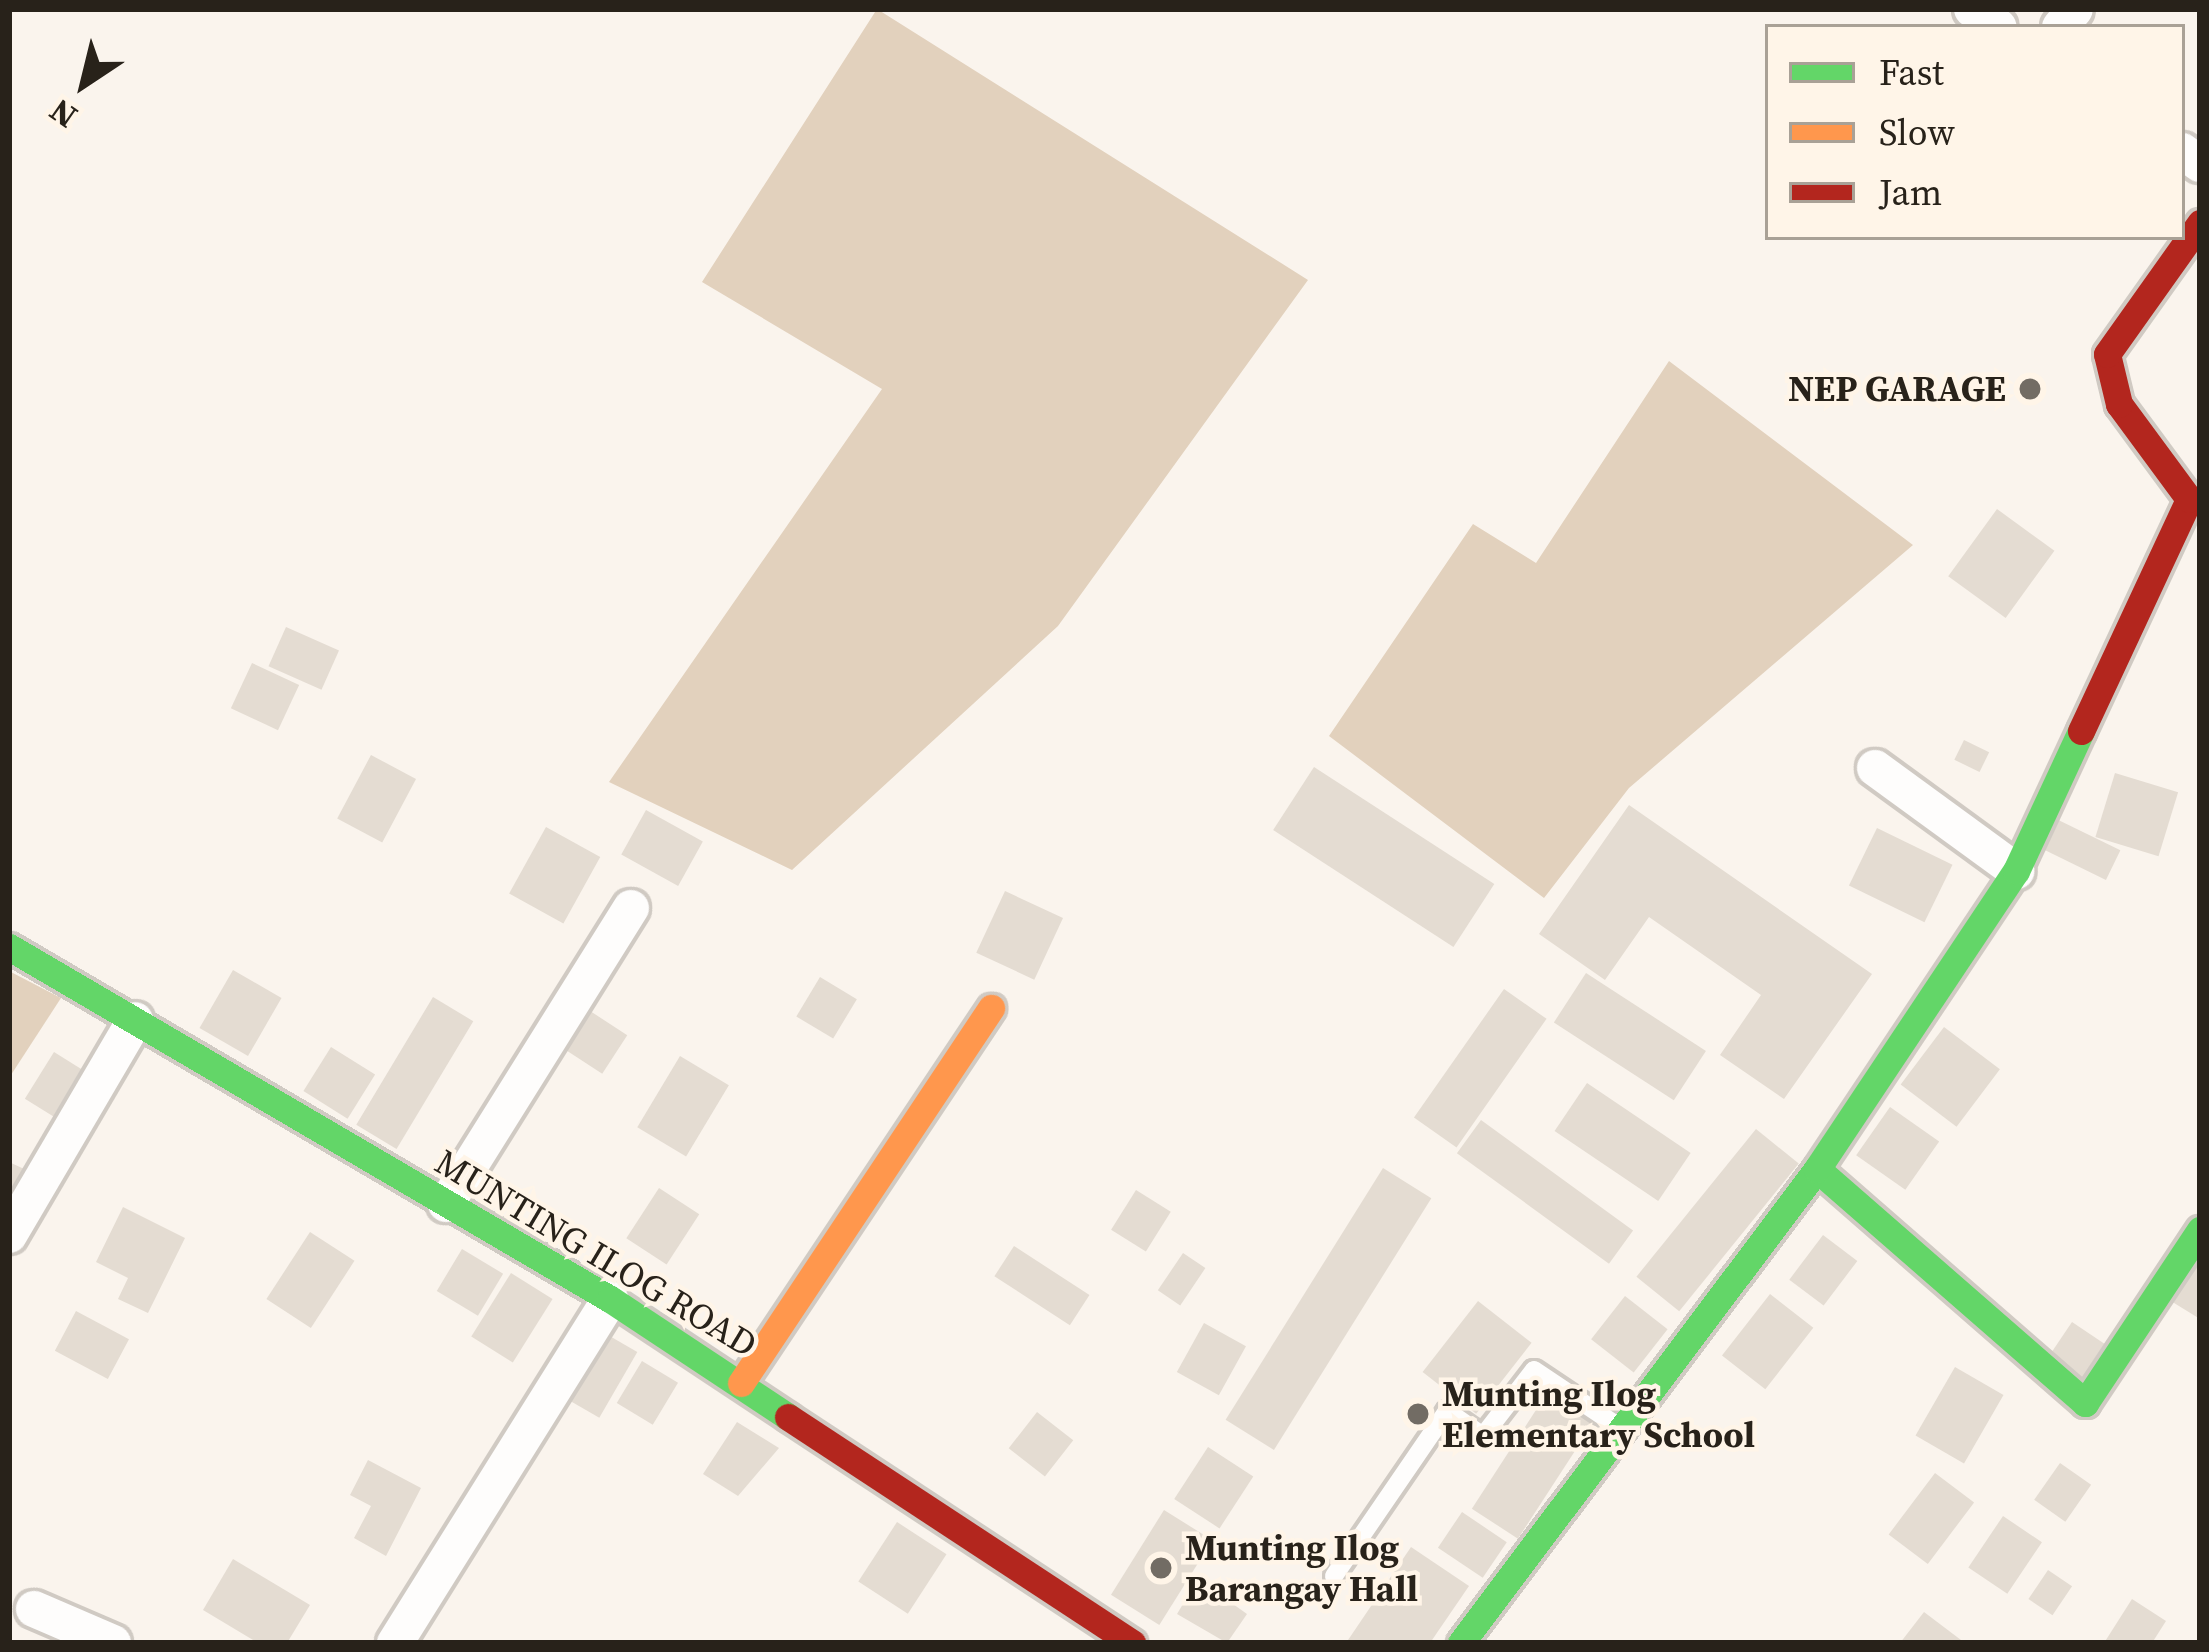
<!DOCTYPE html>
<style>
body{margin:0}
#map{position:relative;width:2209px;height:1652px;overflow:hidden;background:#faf4ed;font-family:"Source Serif 4",serif}
div>[style]{position:absolute}
.forest>*{inset:0;background:#e2d1bd}
.building>*{inset:0;background:#e4dcd2;transform-origin:0 0}
.roads{filter:drop-shadow(3px 0 #d0cac3) drop-shadow(-3px 0 #d0cac3) drop-shadow(0 3px #d0cac3) drop-shadow(0 -3px #d0cac3)}
.lane>*{height:18px;margin:-9px;padding:0 9px;transform-origin:9px;border-radius:9px;background:#fefdfc}
.street>*{height:36px;margin:-18px;padding:0 18px;transform-origin:18px;border-radius:18px;background:#fefdfc}
.fast>*{height:27px;margin:-13.5px;padding:0 13.5px;transform-origin:13.5px;border-radius:13.5px;background:#63d668}
.slow>*{height:27px;margin:-13.5px;padding:0 13.5px;transform-origin:13.5px;border-radius:13.5px;background:#ff974d}
.jam>*{height:27px;margin:-13.5px;padding:0 13.5px;transform-origin:13.5px;border-radius:13.5px;background:#b3261e}
.dots>*{width:33px;height:33px;translate:-50% -50%;box-sizing:border-box;border:6px solid #fff5e8;border-radius:50%}
span{translate:-50% -50%;white-space:nowrap;text-align:center;line-height:1.15;-webkit-text-stroke:9px #fff5e8;paint-order:stroke}
.poi-label{font-size:36px;color:#28221a;font-weight:700}
.right{translate:-100% -50%;text-align:right}
.left{translate:0 -50%;text-align:left}
.street-label{font-size:36px;color:#28221a}
.frame{position:absolute;inset:0;border:12px solid #28221a;pointer-events:none}
.legend{position:absolute;left:1765px;top:24px;width:420px;height:216px;box-sizing:border-box;background:#fff5e8;border:3px solid #a9a196;margin:0;padding:15px 21px;list-style:none;font-size:36px;color:#28221a}
.legend li{display:flex;align-items:center;gap:24px;height:60px}
.legend b{width:60px;border:3px solid #a9a196}
.north{position:absolute;left:24px;top:24px;width:120px;height:120px;-webkit-text-stroke:9px #fff5e8;paint-order:stroke;rotate:215deg;font-size:33px;font-weight:700;line-height:48px;text-align:center;color:#28221a}
.north::after{content:'';display:block;margin:auto;width:42px;height:54px;background:#28221a;clip-path:polygon(50% 0,100% 100%,50% 72%,0 100%)}
</style>
<div id="map">
<div class="forest">
<div style="clip-path:polygon(877px 9px,1308px 280px,1058px 626px,792px 870px,609px 782px,882px 389px,702px 282px)"></div>
<div style="clip-path:polygon(1669px 361px,1913px 545px,1629px 788px,1544px 898px,1329px 736px,1473px 524px,1536px 563px)"></div>
<div style="clip-path:polygon(9px 971px,61px 998px,9px 1078px)"></div>
</div>
<div class="building">
<div style="left:1997px;top:509px;width:71px;height:83px;rotate:36deg"></div>
<div style="left:286px;top:627px;width:58px;height:43px;rotate:24deg"></div>
<div style="left:252px;top:663px;width:52px;height:50px;rotate:25deg"></div>
<div style="left:1964px;top:740px;width:28px;height:22px;rotate:26deg"></div>
<div style="left:371px;top:755px;width:51px;height:72px;rotate:28deg"></div>
<div style="left:1314px;top:767px;width:215px;height:75px;rotate:33deg"></div>
<div style="left:2115px;top:773px;width:66px;height:67px;rotate:17deg"></div>
<div style="clip-path:polygon(1629px 805px,1872px 974px,1784px 1099px,1720px 1055px,1761px 995px,1649px 917px,1605px 980px,1539px 934px)"></div>
<div style="left:646px;top:810px;width:65px;height:51px;rotate:29deg"></div>
<div style="left:2044px;top:813px;width:85px;height:33px;rotate:26deg"></div>
<div style="left:546px;top:827px;width:62px;height:76px;rotate:29deg"></div>
<div style="left:1877px;top:828px;width:84px;height:64px;rotate:26deg"></div>
<div style="left:1005px;top:891px;width:64px;height:68px;rotate:25deg"></div>
<div style="left:233px;top:970px;width:56px;height:67px;rotate:30deg"></div>
<div style="left:1586px;top:973px;width:143px;height:59px;rotate:33deg"></div>
<div style="left:820px;top:977px;width:43px;height:46px;rotate:31deg"></div>
<div style="left:1504px;top:989px;width:52px;height:157px;rotate:35deg"></div>
<div style="left:433px;top:997px;width:47px;height:149px;rotate:31deg"></div>
<div style="left:587px;top:1009px;width:48px;height:46px;rotate:33deg"></div>
<div style="left:1944px;top:1027px;width:70px;height:72px;rotate:37deg"></div>
<div style="left:331px;top:1047px;width:52px;height:52px;rotate:32deg"></div>
<div style="left:54px;top:1052px;width:49px;height:55px;rotate:32deg"></div>
<div style="left:680px;top:1056px;width:57px;height:83px;rotate:31deg"></div>
<div style="left:1587px;top:1083px;width:125px;height:58px;rotate:34deg"></div>
<div style="left:1890px;top:1107px;width:60px;height:59px;rotate:35deg"></div>
<div style="left:1481px;top:1120px;width:188px;height:41px;rotate:36deg"></div>
<div style="left:1756px;top:1129px;width:55px;height:190px;rotate:39deg"></div>
<div style="clip-path:polygon(9px 1162px,35px 1174px,9px 1210px)"></div>
<div style="left:1383px;top:1168px;width:57px;height:297px;rotate:32deg"></div>
<div style="left:659px;top:1188px;width:48px;height:60px;rotate:33deg"></div>
<div style="left:1136px;top:1190px;width:41px;height:47px;rotate:32deg"></div>
<div style="clip-path:polygon(123px 1207px,185px 1238px,148px 1313px,118px 1299px,128px 1278px,96px 1262px)"></div>
<div style="left:310px;top:1232px;width:53px;height:80px;rotate:33deg"></div>
<div style="left:1823px;top:1235px;width:43px;height:56px;rotate:37deg"></div>
<div style="left:1014px;top:1246px;width:90px;height:36px;rotate:33deg"></div>
<div style="left:462px;top:1249px;width:48px;height:49px;rotate:31deg"></div>
<div style="left:1183px;top:1253px;width:27px;height:45px;rotate:34deg"></div>
<div style="clip-path:polygon(2200px 1260px,2200px 1319px,2166px 1298px)"></div>
<div style="left:511px;top:1273px;width:49px;height:75px;rotate:32deg"></div>
<div style="left:1770px;top:1294px;width:55px;height:78px;rotate:38deg"></div>
<div style="left:1625px;top:1296px;width:54px;height:55px;rotate:38deg"></div>
<div style="left:1478px;top:1301px;width:68px;height:90px;rotate:38deg"></div>
<div style="left:76px;top:1311px;width:60px;height:45px;rotate:28deg"></div>
<div style="left:2072px;top:1322px;width:40px;height:41px;rotate:34deg"></div>
<div style="left:1204px;top:1323px;width:48px;height:56px;rotate:29deg"></div>
<div style="left:594px;top:1327px;width:50px;height:76px;rotate:30deg"></div>
<div style="left:642px;top:1361px;width:42px;height:49px;rotate:31deg"></div>
<div style="left:1955px;top:1367px;width:56px;height:79px;rotate:30deg"></div>
<div style="left:1547px;top:1393px;width:55px;height:138px;rotate:33deg"></div>
<div style="left:1037px;top:1412px;width:46px;height:46px;rotate:38deg"></div>
<div style="clip-path:polygon(737px 1422px,779px 1448px,738px 1496px,703px 1474px)"></div>
<div style="left:1208px;top:1447px;width:54px;height:62px;rotate:33deg"></div>
<div style="clip-path:polygon(368px 1460px,421px 1488px,386px 1556px,354px 1538px,371px 1506px,350px 1495px)"></div>
<div style="left:2060px;top:1463px;width:38px;height:45px;rotate:35deg"></div>
<div style="left:1935px;top:1473px;width:49px;height:77px;rotate:37deg"></div>
<div style="left:1164px;top:1510px;width:57px;height:100px;rotate:32deg"></div>
<div style="left:1462px;top:1512px;width:54px;height:43px;rotate:34deg"></div>
<div style="left:2003px;top:1516px;width:47px;height:62px;rotate:34deg"></div>
<div style="left:897px;top:1522px;width:59px;height:71px;rotate:33deg"></div>
<div style="clip-path:polygon(1411px 1547px,1469px 1586px,1430px 1643px,1346px 1643px)"></div>
<div style="clip-path:polygon(233px 1559px,310px 1605px,287px 1643px,258px 1643px,203px 1610px)"></div>
<div style="left:2048px;top:1570px;width:29px;height:35px;rotate:34deg"></div>
<div style="clip-path:polygon(1198px 1579px,1247px 1614px,1227px 1643px,1177px 1614px)"></div>
<div style="clip-path:polygon(2132px 1599px,2166px 1621px,2152px 1643px,2104px 1643px)"></div>
<div style="clip-path:polygon(1924px 1612px,1965px 1643px,1900px 1643px)"></div>
</div>
<div class="roads">
<div class="lane">
<div style="left:1334px;top:1576px;width:200px;rotate:-55.6deg"></div>
<div style="left:1447px;top:1411px;width:44px;rotate:34.8deg"></div>
<div style="left:1483px;top:1436px;width:83px;rotate:-52.3deg"></div>
<div style="left:1534px;top:1370px;width:106px;rotate:33.8deg"></div>
</div>
<div class="street">
<div style="left:1972px;top:9px;width:32px;rotate:34deg"></div>
<div style="left:2060px;top:27px;width:23px;rotate:-50deg"></div>
<div style="left:2182px;top:151px;width:22px;rotate:36deg"></div>
<div style="left:1875px;top:768px;width:175px;rotate:36.1deg"></div>
<div style="left:446px;top:1204px;width:349px;rotate:-58deg"></div>
<div style="left:9px;top:1235px;width:249px;rotate:-59.6deg"></div>
<div style="left:34px;top:1609px;width:86px;rotate:23.3deg"></div>
<div style="left:395px;top:1643px;width:406px;rotate:-58deg"></div>
</div>
<div class="fast">
<div style="left:9px;top:947px;width:696px;rotate:30.36deg"></div>
<div style="left:610px;top:1299px;width:214px;rotate:33.5deg"></div>
<div style="left:1817px;top:1169px;width:356px;rotate:41.1deg"></div>
<div style="left:2085px;top:1403px;width:208px;rotate:-56.4deg"></div>
<div style="left:1461px;top:1643px;width:593px;rotate:-53.09deg"></div>
<div style="left:1817px;top:1169px;width:358px;rotate:-56.3deg"></div>
<div style="left:2016px;top:871px;width:154px;rotate:-65.1deg"></div>
</div>
<div class="slow">
<div style="left:741px;top:1383px;width:451px;rotate:-56.3deg"></div>
</div>
<div class="jam">
<div style="left:2081px;top:731px;width:256px;rotate:-65deg"></div>
<div style="left:2189px;top:499px;width:118px;rotate:-126.4deg"></div>
<div style="left:2119px;top:404px;width:51px;rotate:-103.5deg"></div>
<div style="left:2107px;top:354px;width:161px;rotate:-54.6deg"></div>
<div style="left:788px;top:1417px;width:412px;rotate:33.3deg"></div>
</div>
</div>
<div class="dots">
<div style="left:2030px;top:389px;background:#726c64"></div>
<div style="left:1418px;top:1414px;background:#726c64"></div>
<div style="left:1161px;top:1568px;background:#726c64"></div>
</div>
<div class="poi-label">
<span class="right" style="left:2006px;top:389px">NEP GARAGE</span>
<span class="left" style="left:1442px;top:1414px">Munting Ilog<br>Elementary School</span>
<span class="left" style="left:1185px;top:1568px">Munting Ilog<br>Barangay Hall</span>
</div>
<div class="street-label">
<span style="left:596px;top:1253px;rotate:31deg">MUNTING ILOG ROAD</span>
</div>
<div class="frame"></div>
<ul class="legend">
<li><b style="height:15px;background:#63d668"></b>Fast</li>
<li><b style="height:15px;background:#ff974d"></b>Slow</li>
<li><b style="height:15px;background:#b3261e"></b>Jam</li>
</ul>
<div class="north">N</div>
</div>
